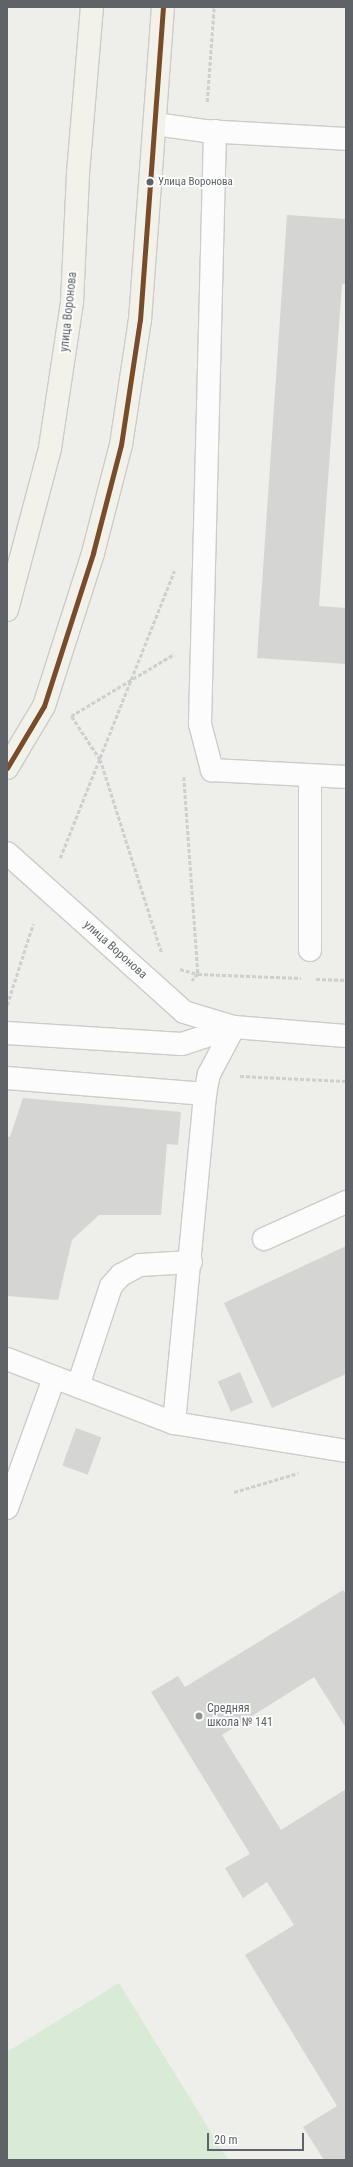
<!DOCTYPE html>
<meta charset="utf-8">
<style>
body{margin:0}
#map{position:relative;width:353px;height:2167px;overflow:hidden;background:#eeeeea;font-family:"Roboto Condensed",sans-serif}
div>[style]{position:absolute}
.green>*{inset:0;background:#d9ead7}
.building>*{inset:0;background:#d5d5d3;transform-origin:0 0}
.path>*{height:2.5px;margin-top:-1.25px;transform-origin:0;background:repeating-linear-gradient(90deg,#ccd0ce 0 4px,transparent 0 6px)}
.roads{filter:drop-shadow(1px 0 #cbcccb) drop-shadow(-1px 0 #cbcccb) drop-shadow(0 1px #cbcccb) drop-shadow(0 -1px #cbcccb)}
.minor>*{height:22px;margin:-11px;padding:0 11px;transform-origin:11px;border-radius:11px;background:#fcfcfc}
.major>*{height:22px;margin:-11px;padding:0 11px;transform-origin:11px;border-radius:11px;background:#f3f2ea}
.bus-1>*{height:5px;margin:-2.5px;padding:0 2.5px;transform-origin:2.5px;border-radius:2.5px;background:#7a4b2a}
.dots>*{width:11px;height:11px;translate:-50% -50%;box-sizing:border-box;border:2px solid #fff;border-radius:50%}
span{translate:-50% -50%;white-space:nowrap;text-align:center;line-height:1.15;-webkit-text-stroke:3.5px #fff;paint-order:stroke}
.bus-label{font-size:11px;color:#5f6367}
.left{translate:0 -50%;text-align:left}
.street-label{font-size:12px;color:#5f6367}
.poi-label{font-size:12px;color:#5f6367}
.frame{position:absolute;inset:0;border:8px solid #5f6367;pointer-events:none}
.scale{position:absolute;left:207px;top:2133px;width:97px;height:18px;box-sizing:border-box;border:2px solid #5f6367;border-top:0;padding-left:5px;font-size:12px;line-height:14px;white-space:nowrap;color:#5f6367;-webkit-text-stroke:3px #fff;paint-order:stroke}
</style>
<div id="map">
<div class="green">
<div style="clip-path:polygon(119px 1983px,228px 2160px,7px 2160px,7px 2052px)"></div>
</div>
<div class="building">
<div style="clip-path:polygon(287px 215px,346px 219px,346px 284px,342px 284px,319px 606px,346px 608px,346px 664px,257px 658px)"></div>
<div style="clip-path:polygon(23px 1098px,181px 1112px,178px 1145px,167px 1144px,161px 1215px,99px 1215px,72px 1240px,58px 1300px,7px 1296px,7px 1136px,10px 1137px)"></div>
<div style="clip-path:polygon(346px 1246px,346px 1374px,272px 1408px,224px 1303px)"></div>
<div style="left:240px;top:1372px;width:33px;height:24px;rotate:67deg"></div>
<div style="left:76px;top:1428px;width:27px;height:40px;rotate:20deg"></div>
<div style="clip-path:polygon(343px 1590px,346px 1594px,346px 1728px,314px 1677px,222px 1735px,281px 1830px,346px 1789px,346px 2160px,324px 2160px,303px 2127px,337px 2106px,245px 1955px,294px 1925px,267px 1882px,243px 1898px,225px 1868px,250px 1854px,151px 1692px,178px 1676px,185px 1687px)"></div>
</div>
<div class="path">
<div style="left:207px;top:102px;width:95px;rotate:-85.8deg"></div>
<div style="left:184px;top:777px;width:197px;rotate:85.9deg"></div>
<div style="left:198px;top:974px;width:9px;rotate:131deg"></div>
<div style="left:60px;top:858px;width:309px;rotate:-68.3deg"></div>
<div style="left:161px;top:952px;width:201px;rotate:-107.6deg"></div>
<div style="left:100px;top:760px;width:53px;rotate:-123.4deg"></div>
<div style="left:71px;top:716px;width:120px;rotate:-31deg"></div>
<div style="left:180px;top:969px;width:19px;rotate:16deg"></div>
<div style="left:198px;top:974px;width:103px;rotate:2.2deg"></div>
<div style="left:316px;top:979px;width:30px;rotate:2deg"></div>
<div style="left:7px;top:1005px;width:85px;rotate:-72.2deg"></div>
<div style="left:240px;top:1076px;width:106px;rotate:2.7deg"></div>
<div style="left:234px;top:1492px;width:67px;rotate:-16.5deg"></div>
</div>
<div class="roads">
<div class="minor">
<div style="left:155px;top:124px;width:50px;rotate:8deg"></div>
<div style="left:205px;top:131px;width:141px;rotate:3.2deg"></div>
<div style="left:215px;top:131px;width:593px;rotate:91.45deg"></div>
<div style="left:200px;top:724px;width:48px;rotate:75.4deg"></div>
<div style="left:212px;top:770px;width:134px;rotate:3deg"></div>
<div style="left:310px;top:777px;width:173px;rotate:90deg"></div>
<div style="left:7px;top:853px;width:238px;rotate:41.9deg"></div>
<div style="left:184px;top:1012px;width:52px;rotate:16.7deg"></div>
<div style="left:234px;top:1027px;width:112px;rotate:4.6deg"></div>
<div style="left:7px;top:1033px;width:175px;rotate:3.6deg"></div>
<div style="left:182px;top:1044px;width:55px;rotate:-18.1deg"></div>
<div style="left:7px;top:1078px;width:199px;rotate:4.6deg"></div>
<div style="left:264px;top:1239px;width:90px;rotate:-24.3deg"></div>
<div style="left:7px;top:1359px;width:179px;rotate:21deg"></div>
<div style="left:174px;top:1423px;width:174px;rotate:9.2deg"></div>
<div style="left:78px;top:1386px;width:105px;rotate:-71.7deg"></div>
<div style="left:111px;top:1286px;width:15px;rotate:-48deg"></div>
<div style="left:121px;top:1275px;width:21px;rotate:-28deg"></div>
<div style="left:140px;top:1265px;width:51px;rotate:-3.4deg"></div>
<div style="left:174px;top:1423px;width:330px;rotate:-84.6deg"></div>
<div style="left:205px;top:1094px;width:20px;rotate:-79deg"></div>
<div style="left:209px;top:1074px;width:53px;rotate:-62deg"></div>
<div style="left:7px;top:1508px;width:138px;rotate:-70.1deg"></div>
</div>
<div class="major">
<div style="left:7px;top:610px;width:168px;rotate:-75.1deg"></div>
<div style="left:50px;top:448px;width:148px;rotate:-81.4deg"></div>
<div style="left:72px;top:302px;width:129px;rotate:-87.3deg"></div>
<div style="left:78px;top:173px;width:167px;rotate:-85.2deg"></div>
<div style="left:7px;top:768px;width:72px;rotate:-59.2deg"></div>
<div style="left:44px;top:706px;width:161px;rotate:-72.2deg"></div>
<div style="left:93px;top:553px;width:112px;rotate:-75.5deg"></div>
<div style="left:121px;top:445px;width:126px;rotate:-81.4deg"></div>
<div style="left:140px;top:320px;width:314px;rotate:-85.8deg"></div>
</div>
</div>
<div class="bus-1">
<div style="left:7px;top:768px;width:72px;rotate:-59.2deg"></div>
<div style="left:44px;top:706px;width:161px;rotate:-72.2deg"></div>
<div style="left:93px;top:553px;width:112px;rotate:-75.5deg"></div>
<div style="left:121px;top:445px;width:126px;rotate:-81.4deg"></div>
<div style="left:140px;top:320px;width:314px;rotate:-85.8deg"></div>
</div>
<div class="dots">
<div style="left:150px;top:182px;background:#5f6367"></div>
<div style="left:199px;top:1716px;background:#919495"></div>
</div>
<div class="bus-label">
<span class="left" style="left:158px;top:182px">Улица Воронова</span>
</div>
<div class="street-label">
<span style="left:69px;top:312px;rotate:-84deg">улица Воронова</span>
<span style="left:115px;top:950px;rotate:42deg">улица Воронова</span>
</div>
<div class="poi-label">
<span class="left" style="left:207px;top:1716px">Средняя<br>школа № 141</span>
</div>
<div class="frame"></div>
<div class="scale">20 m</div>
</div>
